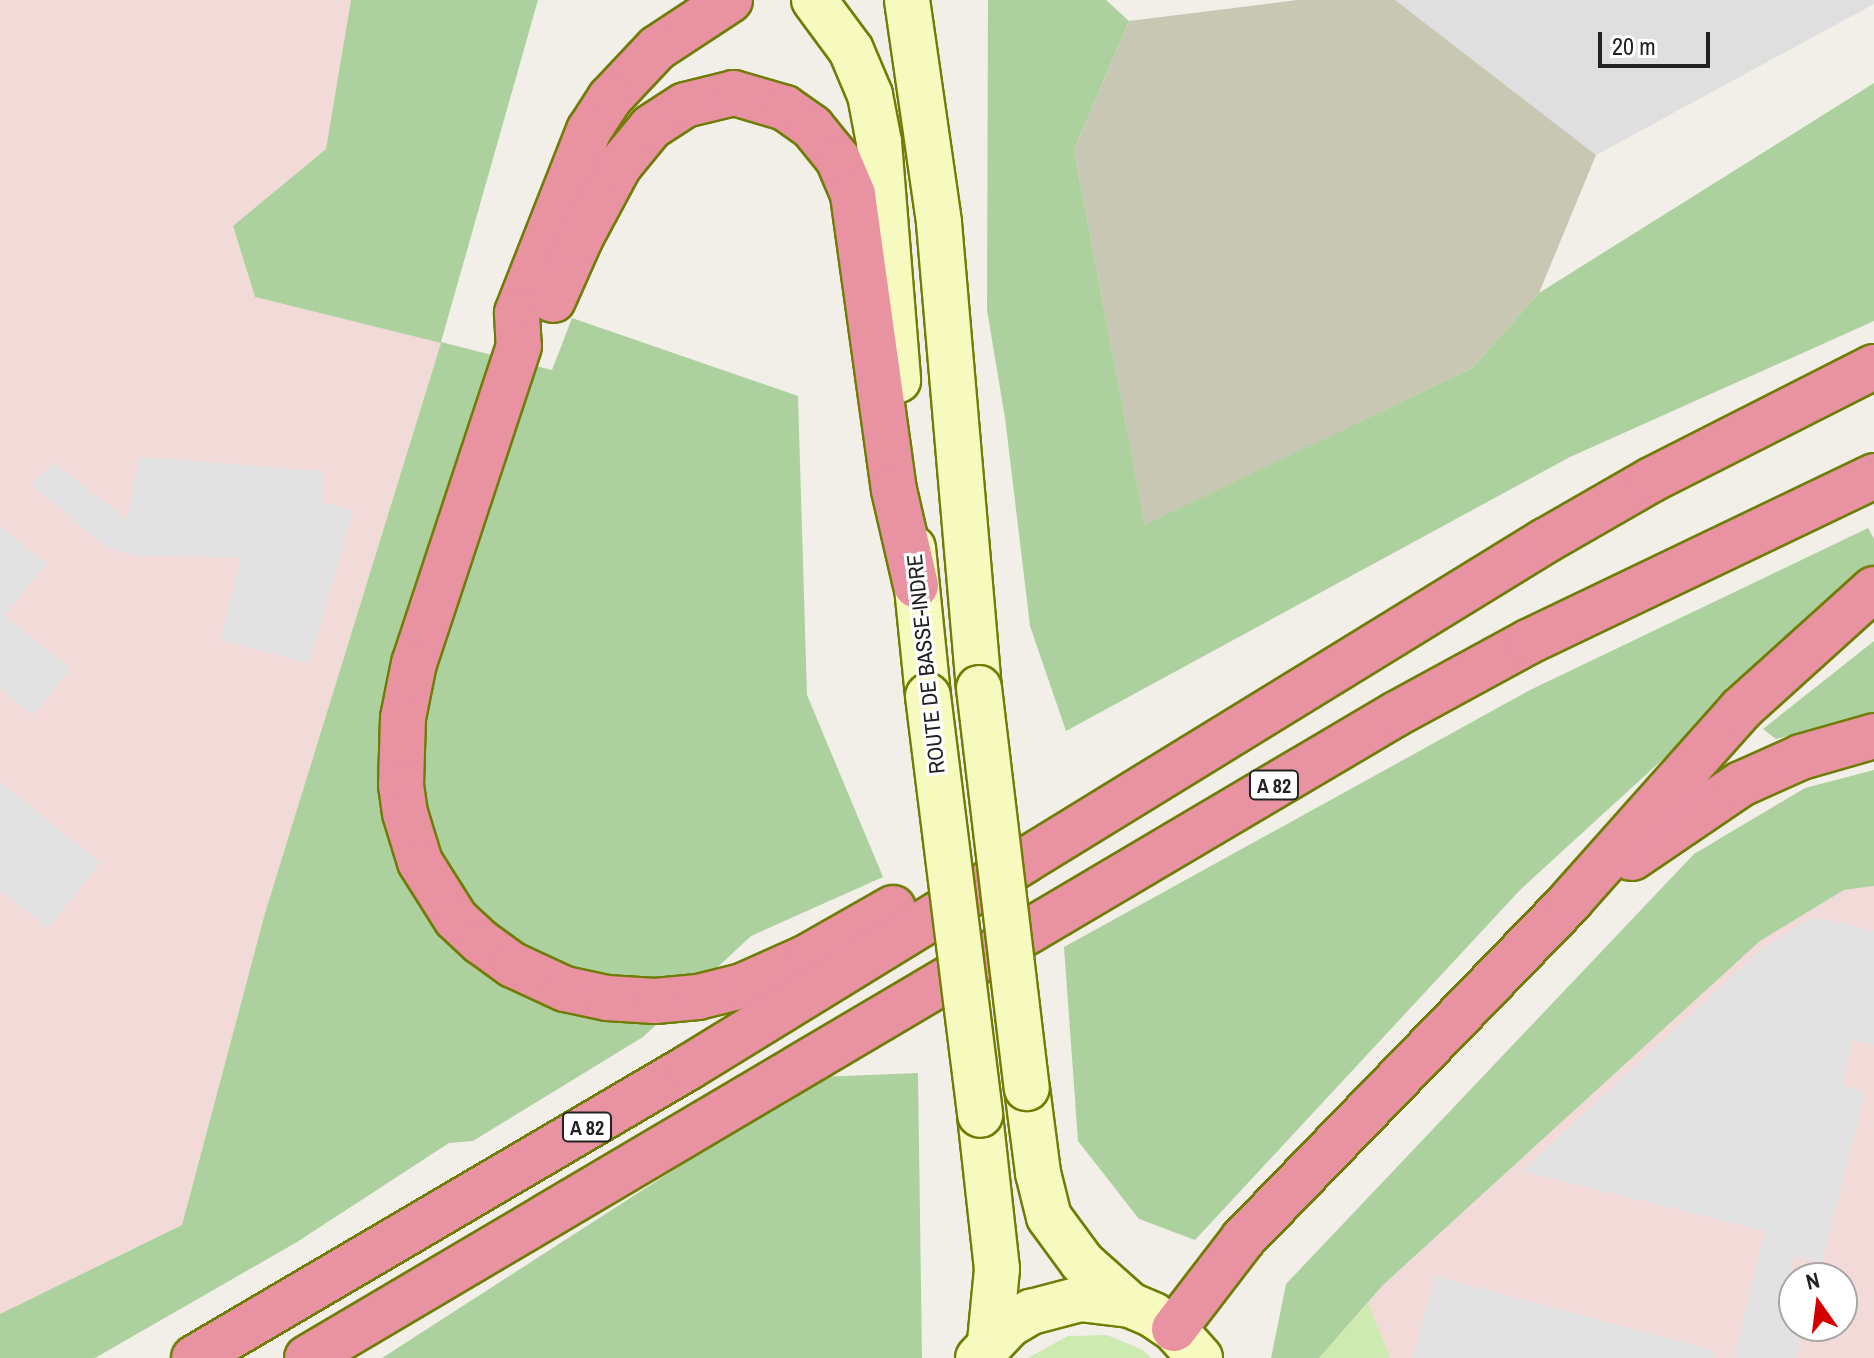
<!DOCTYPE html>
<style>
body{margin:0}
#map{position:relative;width:1874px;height:1358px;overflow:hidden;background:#f2efe9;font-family:"Archivo Narrow",sans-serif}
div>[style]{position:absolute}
.residential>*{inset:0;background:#e0dfdf}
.commercial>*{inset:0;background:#f2dad9}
.construction>*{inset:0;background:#c7c7b4}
.grass>*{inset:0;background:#cdebb0}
.forest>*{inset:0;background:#add19e}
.parking>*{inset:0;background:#e2e2e2}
.roads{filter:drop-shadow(2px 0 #707d05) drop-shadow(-2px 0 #707d05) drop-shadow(0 2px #707d05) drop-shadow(0 -2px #707d05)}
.secondary>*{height:44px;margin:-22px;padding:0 22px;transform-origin:22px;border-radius:22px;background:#f7fabf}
.highway>*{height:44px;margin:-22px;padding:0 22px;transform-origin:22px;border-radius:22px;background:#e892a2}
.bridges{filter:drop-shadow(2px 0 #707d05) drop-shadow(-2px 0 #707d05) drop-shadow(0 2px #707d05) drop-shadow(0 -2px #707d05)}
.secondary-bridge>*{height:44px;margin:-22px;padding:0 22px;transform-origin:22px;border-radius:22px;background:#f7fabf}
span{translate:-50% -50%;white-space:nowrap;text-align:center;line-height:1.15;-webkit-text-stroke:6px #fff;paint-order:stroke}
.shield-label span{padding:2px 6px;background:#fff;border:2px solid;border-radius:6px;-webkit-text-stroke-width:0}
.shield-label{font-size:20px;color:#222;font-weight:700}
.street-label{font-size:22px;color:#222}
.north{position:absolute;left:1778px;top:1262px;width:80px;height:80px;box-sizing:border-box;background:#fff;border:2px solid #a7a7a7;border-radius:50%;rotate:346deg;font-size:22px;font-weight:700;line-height:32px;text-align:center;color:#222}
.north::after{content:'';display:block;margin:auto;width:28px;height:36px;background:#d40000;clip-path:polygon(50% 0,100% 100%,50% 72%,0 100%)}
.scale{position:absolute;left:1598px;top:32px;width:112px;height:36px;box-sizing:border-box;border:4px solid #222;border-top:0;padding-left:10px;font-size:24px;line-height:28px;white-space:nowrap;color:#222;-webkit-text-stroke:6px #fff;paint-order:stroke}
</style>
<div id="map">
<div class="residential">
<div style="clip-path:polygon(1395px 0,1874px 0,1874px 4px,1596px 155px)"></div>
</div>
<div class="commercial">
<div style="clip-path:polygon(0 0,351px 0,326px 149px,233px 227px,255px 297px,441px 343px,265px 913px,182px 1225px,0 1314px)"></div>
<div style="clip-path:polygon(evenodd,1874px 886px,1874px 1358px,1319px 1358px,1383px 1285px,1760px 941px,1844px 890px,1874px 886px,1794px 1278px,1842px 1278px,1842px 1326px,1794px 1326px,1794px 1278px)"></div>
</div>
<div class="construction">
<div style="clip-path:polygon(1297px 0,1395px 0,1596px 155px,1539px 293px,1472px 368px,1145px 526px,1074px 150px,1129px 21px)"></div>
</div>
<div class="grass">
<div style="clip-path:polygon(1368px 1303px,1390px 1358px,1319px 1358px)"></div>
<div style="clip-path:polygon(1107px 1335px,1143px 1350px,1151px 1358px,1028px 1358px,1068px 1336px)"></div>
</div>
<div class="forest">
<div style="clip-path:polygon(351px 0,538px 0,441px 342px,552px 370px,572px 318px,798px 396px,807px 695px,883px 877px,751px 936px,643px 1037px,473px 1141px,449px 1143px,297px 1242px,95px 1358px,0 1358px,0 1314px,182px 1225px,265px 913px,441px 343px,255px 297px,233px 226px,326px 149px)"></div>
<div style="clip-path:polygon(988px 0,1106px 0,1129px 21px,1074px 150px,1145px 525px,1472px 368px,1539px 293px,1874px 83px,1874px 321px,1570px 457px,1066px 731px,1030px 626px,1005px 418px,987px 310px)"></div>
<div style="clip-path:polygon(1868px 528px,1874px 539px,1874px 566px,1521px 889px,1195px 1240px,1139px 1219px,1078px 1141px,1064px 947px,1530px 690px)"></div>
<div style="clip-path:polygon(1874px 641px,1874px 715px,1776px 739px,1763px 729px)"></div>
<div style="clip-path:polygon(1874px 770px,1874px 886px,1844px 890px,1760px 941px,1383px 1285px,1319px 1358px,1271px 1358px,1286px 1284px,1694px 854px,1805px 788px)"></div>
<div style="clip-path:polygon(918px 1073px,922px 1358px,382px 1358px,818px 1077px)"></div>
</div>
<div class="parking">
<div style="clip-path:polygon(139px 457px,323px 471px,322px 502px,353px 511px,309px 663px,220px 640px,241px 557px,138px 556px,109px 549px,31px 484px,53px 463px,127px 519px)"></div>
<div style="clip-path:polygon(0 526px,47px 564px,5px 615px,71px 669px,32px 716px,0 689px)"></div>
<div style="clip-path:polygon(0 781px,100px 863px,48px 928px,0 891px)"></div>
<div style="clip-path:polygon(1822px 918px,1874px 931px,1874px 1045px,1853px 1040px,1842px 1085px,1865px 1092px,1822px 1263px,1794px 1256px,1782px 1303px,1794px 1306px,1794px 1326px,1804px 1326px,1796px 1358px,1734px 1358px,1765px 1231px,1522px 1171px,1761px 949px,1808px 920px)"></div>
<div style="clip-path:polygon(1435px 1276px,1715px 1351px,1713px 1358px,1413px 1358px)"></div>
</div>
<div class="roads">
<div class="secondary">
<div style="left:814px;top:0;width:62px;rotate:53.5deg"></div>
<div style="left:851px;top:50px;width:49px;rotate:67.1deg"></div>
<div style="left:870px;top:95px;width:48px;rotate:79.2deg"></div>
<div style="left:879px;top:142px;width:239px;rotate:85.4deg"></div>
<div style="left:907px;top:0;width:225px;rotate:81.8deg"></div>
<div style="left:939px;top:223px;width:467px;rotate:85.1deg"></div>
<div style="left:913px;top:548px;width:149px;rotate:84.2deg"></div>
<div style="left:1027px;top:1088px;width:86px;rotate:82.6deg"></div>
<div style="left:1038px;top:1173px;width:45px;rotate:76deg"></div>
<div style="left:1049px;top:1217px;width:56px;rotate:53.7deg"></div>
<div style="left:1082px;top:1262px;width:64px;rotate:41.9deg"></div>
<div style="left:980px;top:1115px;width:155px;rotate:83.7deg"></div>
<div style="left:997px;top:1269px;width:73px;rotate:95.5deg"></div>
<div style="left:978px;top:1358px;width:45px;rotate:-46.8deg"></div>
<div style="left:1009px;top:1325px;width:26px;rotate:-31deg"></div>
<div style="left:1031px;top:1312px;width:51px;rotate:-14.9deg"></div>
<div style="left:1080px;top:1299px;width:50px;rotate:6.8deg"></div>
<div style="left:1130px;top:1305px;width:25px;rotate:23deg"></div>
<div style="left:1153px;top:1315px;width:25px;rotate:34deg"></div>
<div style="left:1174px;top:1329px;width:39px;rotate:48deg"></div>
</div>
<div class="highway">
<div style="left:730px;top:0;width:87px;rotate:146.7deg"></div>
<div style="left:657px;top:48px;width:69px;rotate:133.2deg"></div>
<div style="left:610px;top:98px;width:38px;rotate:123deg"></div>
<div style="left:589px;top:130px;width:197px;rotate:111.5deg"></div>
<div style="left:517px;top:313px;width:33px;rotate:87deg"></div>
<div style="left:519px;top:346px;width:334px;rotate:108.3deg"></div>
<div style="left:414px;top:663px;width:56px;rotate:101.3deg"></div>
<div style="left:403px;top:718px;width:67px;rotate:91.7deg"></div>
<div style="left:401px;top:785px;width:28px;rotate:82deg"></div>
<div style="left:405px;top:813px;width:51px;rotate:73deg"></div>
<div style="left:420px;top:862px;width:67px;rotate:57.7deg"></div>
<div style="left:456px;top:919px;width:34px;rotate:43deg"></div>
<div style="left:481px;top:942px;width:39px;rotate:36deg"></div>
<div style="left:513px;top:965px;width:57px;rotate:24.8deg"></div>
<div style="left:565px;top:989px;width:43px;rotate:12.1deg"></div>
<div style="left:607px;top:998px;width:48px;rotate:3.6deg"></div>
<div style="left:655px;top:1001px;width:43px;rotate:-5.3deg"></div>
<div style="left:698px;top:997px;width:45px;rotate:-14deg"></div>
<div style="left:742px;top:986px;width:71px;rotate:-24deg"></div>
<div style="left:807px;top:957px;width:99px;rotate:-29.7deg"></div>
<div style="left:553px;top:300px;width:67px;rotate:-66.1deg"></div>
<div style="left:580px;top:239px;width:83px;rotate:-61.9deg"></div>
<div style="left:619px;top:166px;width:50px;rotate:-50.6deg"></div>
<div style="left:651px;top:127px;width:40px;rotate:-32.9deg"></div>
<div style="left:685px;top:105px;width:50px;rotate:-13.8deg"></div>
<div style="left:734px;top:93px;width:53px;rotate:16.4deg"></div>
<div style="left:785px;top:108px;width:33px;rotate:35deg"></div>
<div style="left:812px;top:127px;width:41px;rotate:50.9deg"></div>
<div style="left:838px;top:159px;width:39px;rotate:67deg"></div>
<div style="left:853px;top:195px;width:298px;rotate:82.1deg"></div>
<div style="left:894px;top:490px;width:98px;rotate:77deg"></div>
<div style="left:1632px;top:858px;width:132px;rotate:-34.2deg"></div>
<div style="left:1741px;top:784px;width:66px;rotate:-24.2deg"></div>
<div style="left:1801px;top:757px;width:76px;rotate:-16deg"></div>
<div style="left:1174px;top:1329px;width:113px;rotate:-52.5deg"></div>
<div style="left:1243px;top:1239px;width:472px;rotate:-45.9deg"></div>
<div style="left:1571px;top:900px;width:256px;rotate:-48.3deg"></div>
<div style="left:1741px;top:709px;width:179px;rotate:-42.1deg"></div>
<div style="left:194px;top:1358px;width:574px;rotate:-30.45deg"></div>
<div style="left:689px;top:1067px;width:1005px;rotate:-31.57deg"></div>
<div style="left:1545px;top:541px;width:122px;rotate:-29.9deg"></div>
<div style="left:1651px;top:480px;width:250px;rotate:-26.9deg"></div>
<div style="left:307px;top:1358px;width:1265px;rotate:-30.6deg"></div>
<div style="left:1396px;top:714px;width:150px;rotate:-28.6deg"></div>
<div style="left:1528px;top:642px;width:384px;rotate:-25.6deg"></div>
</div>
</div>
<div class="bridges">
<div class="secondary-bridge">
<div style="left:979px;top:688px;width:403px;rotate:83.2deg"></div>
<div style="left:928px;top:696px;width:422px;rotate:82.9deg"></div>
</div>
</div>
<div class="shield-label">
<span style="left:1274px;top:785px">A 82</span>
<span style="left:587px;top:1127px">A 82</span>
</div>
<div class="street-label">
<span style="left:926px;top:664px;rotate:-96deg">ROUTE DE BASSE-INDRE</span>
</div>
<div class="north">N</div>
<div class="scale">20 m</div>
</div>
